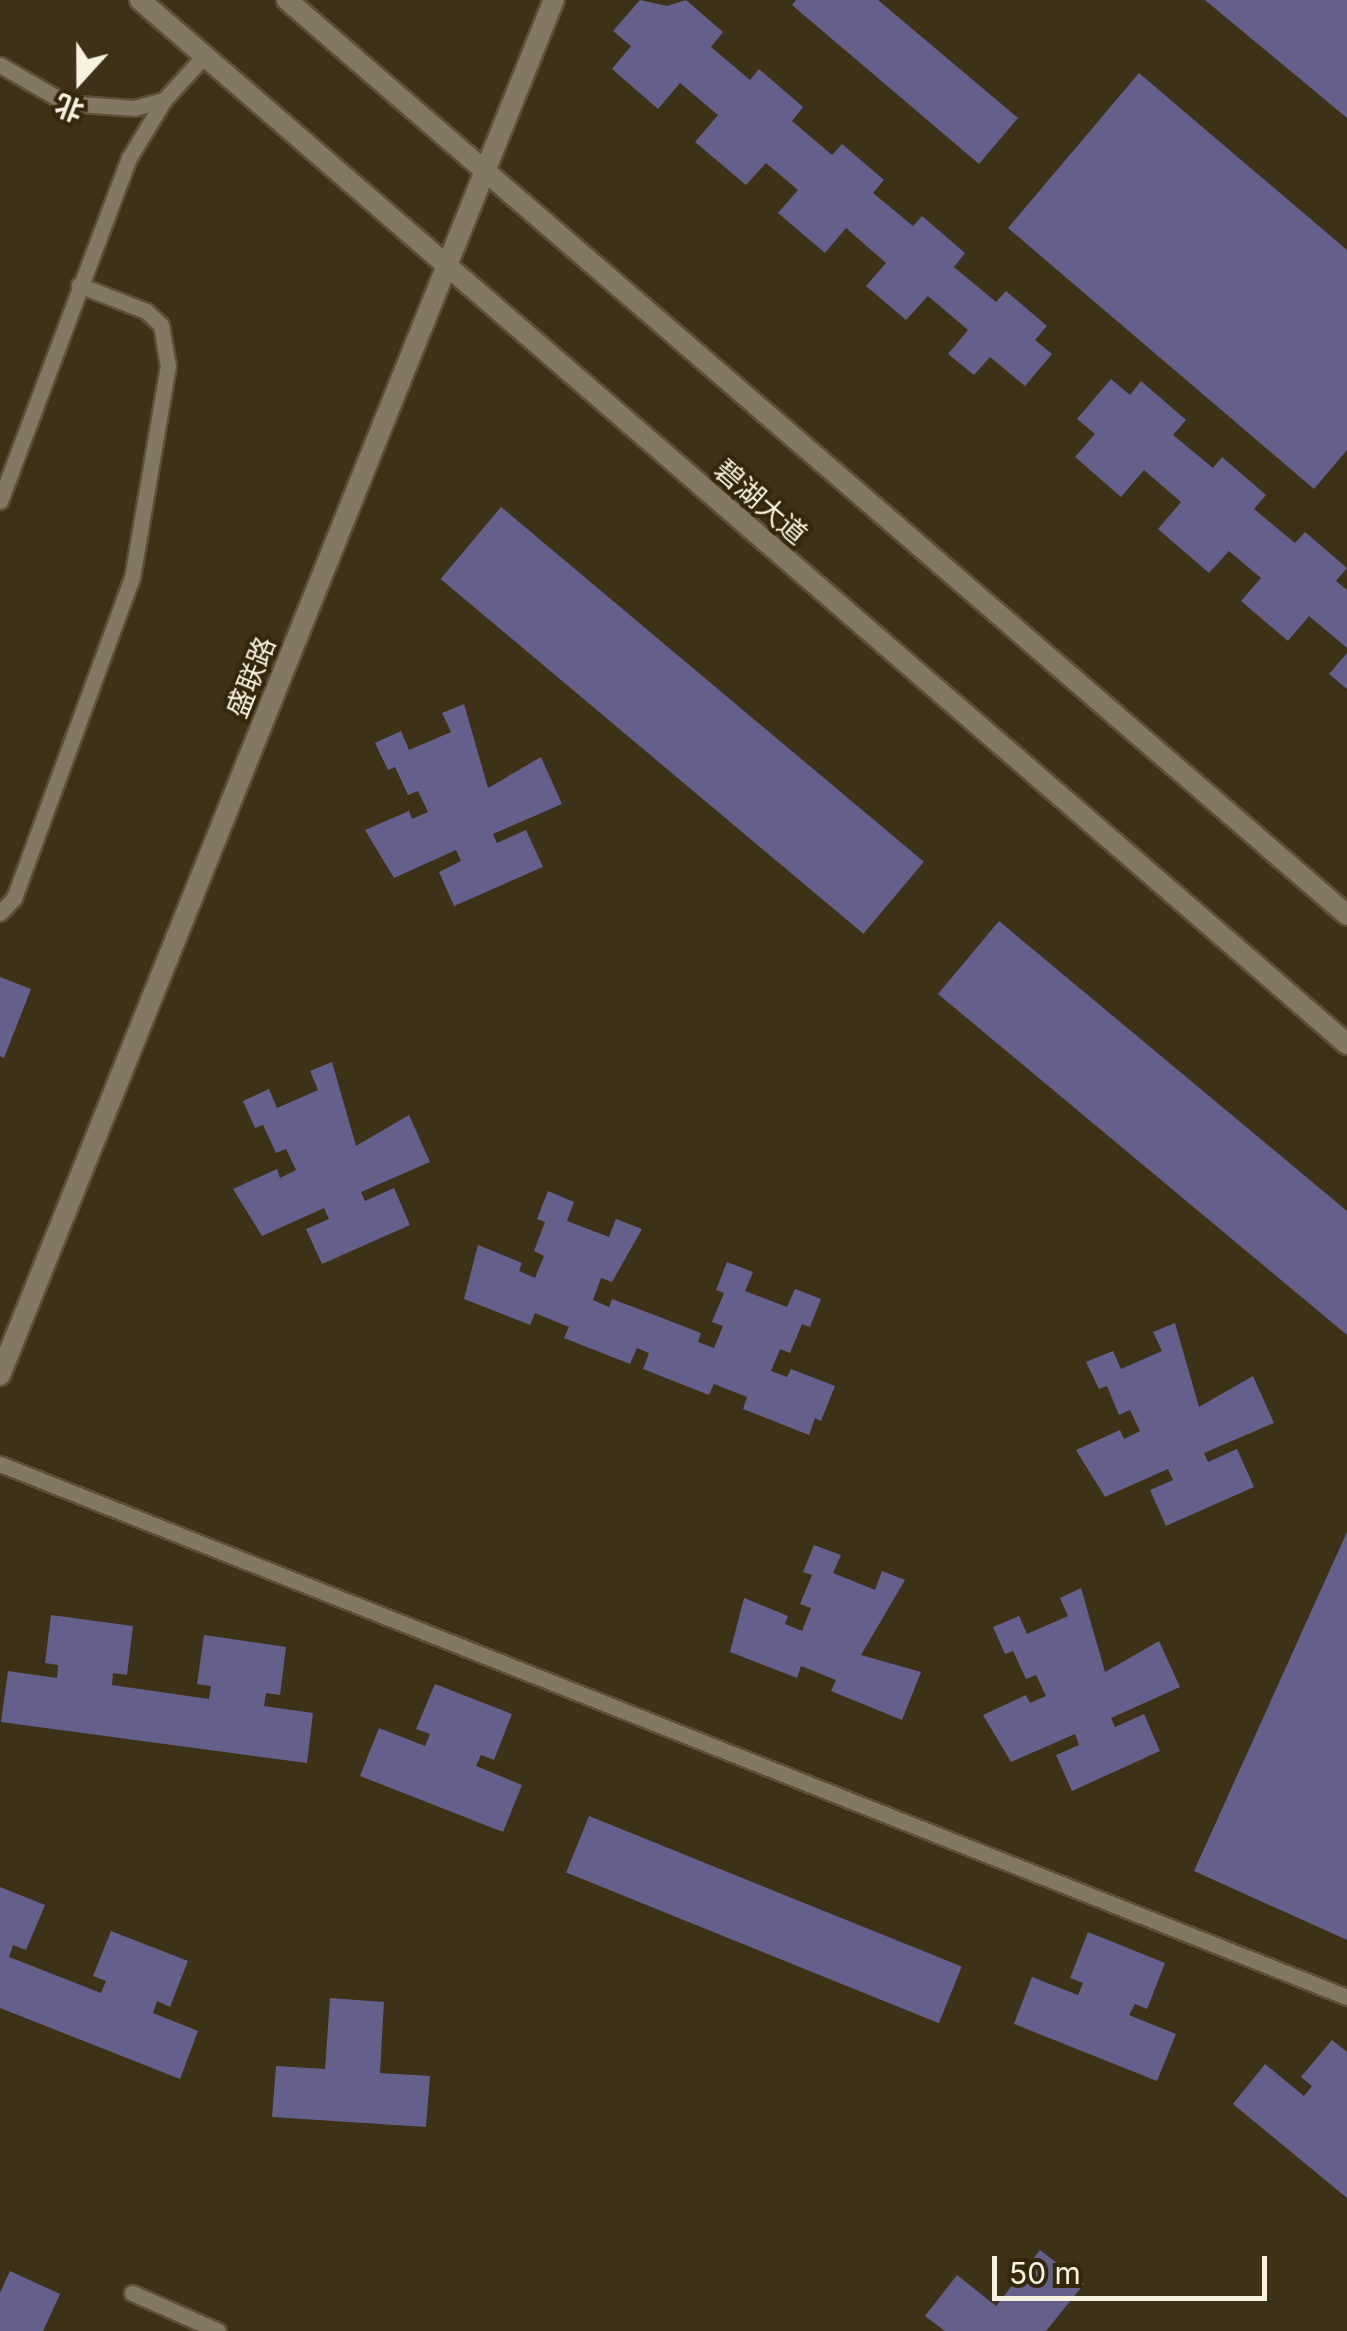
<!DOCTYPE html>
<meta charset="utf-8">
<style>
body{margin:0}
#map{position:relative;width:1347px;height:2331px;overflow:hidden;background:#3d3117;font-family:Inter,"Noto Sans SC",sans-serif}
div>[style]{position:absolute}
.building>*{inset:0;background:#655f8c;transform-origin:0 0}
.roads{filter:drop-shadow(2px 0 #5b5037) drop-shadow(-2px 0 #5b5037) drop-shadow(0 2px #5b5037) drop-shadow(0 -2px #5b5037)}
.service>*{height:15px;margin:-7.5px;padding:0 7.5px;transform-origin:7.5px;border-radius:7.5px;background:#837864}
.minor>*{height:20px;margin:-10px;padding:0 10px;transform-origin:10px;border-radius:10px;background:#837864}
.tertiary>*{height:20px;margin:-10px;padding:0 10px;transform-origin:10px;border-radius:10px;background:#837864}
span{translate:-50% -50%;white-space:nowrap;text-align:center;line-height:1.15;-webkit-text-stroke:8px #33270c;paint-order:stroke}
.street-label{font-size:28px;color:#f8f0e1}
.north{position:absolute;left:30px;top:30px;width:100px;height:100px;-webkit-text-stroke:8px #33270c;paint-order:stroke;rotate:201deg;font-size:28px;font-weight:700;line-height:40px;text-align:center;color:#f8f0e1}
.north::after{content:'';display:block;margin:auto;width:35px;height:45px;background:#f8f0e1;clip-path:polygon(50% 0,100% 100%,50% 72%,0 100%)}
.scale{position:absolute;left:992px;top:2256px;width:275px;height:45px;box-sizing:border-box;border:5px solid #f8f0e1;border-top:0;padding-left:12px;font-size:30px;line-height:35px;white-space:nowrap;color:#f8f0e1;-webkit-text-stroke:8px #33270c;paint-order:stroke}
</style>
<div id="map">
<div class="building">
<div style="clip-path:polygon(640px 0,667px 6px,686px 0,723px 32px,711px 47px,750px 80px,759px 69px,803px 107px,792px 121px,832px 155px,842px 144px,884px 180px,873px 193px,913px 226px,922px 216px,965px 253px,954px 267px,996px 302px,1006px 291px,1047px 326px,1035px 340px,1052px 354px,1025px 386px,990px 357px,974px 375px,948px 354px,968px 330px,928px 296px,906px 320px,866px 286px,886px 263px,846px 228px,825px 253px,778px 213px,798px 190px,766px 163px,746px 185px,695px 142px,718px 115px,680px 83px,658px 109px,612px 69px,631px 46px,613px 31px)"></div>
<div style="clip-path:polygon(796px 0,878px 0,1018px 118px,979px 164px,792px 5px)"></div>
<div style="clip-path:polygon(1205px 0,1347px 0,1347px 118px)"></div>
<div style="clip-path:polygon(1139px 73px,1347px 250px,1347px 450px,1314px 489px,1008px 228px)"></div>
<div style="clip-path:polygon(1111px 379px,1130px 395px,1141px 381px,1186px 420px,1173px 435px,1213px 468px,1222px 457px,1266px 495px,1254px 509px,1295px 543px,1305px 532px,1347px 568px,1336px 581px,1347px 590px,1347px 648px,1309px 616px,1288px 641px,1241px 601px,1261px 578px,1229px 551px,1209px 573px,1158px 529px,1181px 502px,1144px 470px,1121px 497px,1075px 457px,1095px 434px,1077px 419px)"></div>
<div style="left:501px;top:507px;width:552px;height:94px;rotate:40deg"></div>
<div style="clip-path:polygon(1347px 653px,1347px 689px,1329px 674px)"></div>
<div style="clip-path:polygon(464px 704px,488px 788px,541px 757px,562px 804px,493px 834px,497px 843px,526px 830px,543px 867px,454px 906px,439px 872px,461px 861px,456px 850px,394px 878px,365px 830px,409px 811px,412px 819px,428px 812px,418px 791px,408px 795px,395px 767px,388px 770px,375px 743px,401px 731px,409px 750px,451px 732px,442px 713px)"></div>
<div style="clip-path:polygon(999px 921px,1347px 1211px,1347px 1335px,938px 994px)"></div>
<div style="clip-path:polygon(0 977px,31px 989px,4px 1058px,0 1056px)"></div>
<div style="clip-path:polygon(332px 1062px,356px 1146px,409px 1115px,430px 1162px,361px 1192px,365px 1201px,394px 1188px,410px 1225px,322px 1264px,306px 1229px,329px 1219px,324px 1208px,262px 1236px,233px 1189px,277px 1169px,280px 1178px,296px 1170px,286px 1149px,276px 1153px,263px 1125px,255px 1128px,243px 1101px,269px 1089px,277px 1108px,318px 1090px,310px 1071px)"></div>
<div style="clip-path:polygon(548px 1191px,574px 1202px,567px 1221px,609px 1237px,616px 1219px,642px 1229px,612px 1282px,601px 1278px,593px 1300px,609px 1307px,612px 1299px,657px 1316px,701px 1333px,698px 1342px,714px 1348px,723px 1326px,712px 1322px,724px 1293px,716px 1290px,727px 1262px,753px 1272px,745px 1291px,787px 1307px,795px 1289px,821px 1299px,810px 1327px,802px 1324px,790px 1353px,780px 1349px,771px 1371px,787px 1377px,791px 1369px,835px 1386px,821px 1421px,815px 1418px,809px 1435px,743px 1409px,747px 1397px,714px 1384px,709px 1395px,643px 1369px,649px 1353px,637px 1348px,630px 1364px,564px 1338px,569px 1327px,535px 1313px,530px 1325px,464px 1299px,478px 1245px,522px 1263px,519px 1271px,535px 1278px,544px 1256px,534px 1251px,545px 1222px,537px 1219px)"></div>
<div style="clip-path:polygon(1175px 1323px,1199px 1407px,1253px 1376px,1274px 1423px,1204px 1453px,1208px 1462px,1237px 1449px,1254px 1487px,1166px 1526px,1150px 1490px,1173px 1480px,1168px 1469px,1105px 1497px,1076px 1450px,1120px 1430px,1124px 1439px,1140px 1431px,1130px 1410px,1119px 1415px,1107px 1386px,1099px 1389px,1086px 1362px,1113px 1351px,1121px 1369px,1162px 1351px,1153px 1332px)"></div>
<div style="clip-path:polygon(1347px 1532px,1347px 1940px,1194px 1871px)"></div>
<div style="clip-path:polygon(814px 1545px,841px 1555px,833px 1573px,875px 1590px,882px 1571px,905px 1580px,861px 1655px,921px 1672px,902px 1720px,831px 1691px,836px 1680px,801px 1666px,797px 1678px,730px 1652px,744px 1598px,788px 1616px,785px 1624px,802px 1631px,811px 1608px,800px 1604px,812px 1575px,803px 1572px)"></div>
<div style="clip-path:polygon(1081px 1588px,1105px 1672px,1159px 1641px,1180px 1687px,1111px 1718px,1115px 1727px,1144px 1714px,1160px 1751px,1072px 1791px,1056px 1755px,1079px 1745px,1075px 1734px,1011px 1762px,983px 1715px,1026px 1695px,1030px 1703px,1046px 1696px,1036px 1675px,1026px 1679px,1013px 1651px,1005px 1654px,993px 1627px,1019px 1616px,1027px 1634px,1068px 1616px,1060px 1598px)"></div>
<div style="clip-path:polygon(51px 1615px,133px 1626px,127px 1675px,113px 1673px,112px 1685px,209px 1699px,211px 1686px,197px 1684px,204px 1635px,286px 1647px,280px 1695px,266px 1693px,264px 1706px,313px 1713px,307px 1763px,1px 1722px,8px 1671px,57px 1678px,58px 1665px,45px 1663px)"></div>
<div style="clip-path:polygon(435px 1684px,512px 1714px,494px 1760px,481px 1755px,476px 1766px,522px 1785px,503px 1832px,360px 1776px,379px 1728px,425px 1746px,430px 1734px,416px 1729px)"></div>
<div style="left:589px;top:1816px;width:402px;height:61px;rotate:22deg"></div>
<div style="clip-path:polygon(0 1887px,45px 1905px,26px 1950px,13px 1945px,9px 1957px,101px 1993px,106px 1981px,93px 1976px,111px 1931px,188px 1961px,170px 2007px,157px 2001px,153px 2013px,198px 2031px,180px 2079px,0 2008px)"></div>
<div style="clip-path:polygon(1088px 1932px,1165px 1963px,1147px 2009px,1135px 2004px,1129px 2015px,1176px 2034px,1157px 2081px,1014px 2024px,1032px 1977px,1078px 1995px,1083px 1983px,1070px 1978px)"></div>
<div style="clip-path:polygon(330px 1998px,384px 2002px,380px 2073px,430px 2076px,426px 2127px,272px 2117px,276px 2066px,325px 2069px)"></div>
<div style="clip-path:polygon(1332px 2040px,1347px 2052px,1347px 2198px,1233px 2104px,1265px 2064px,1304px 2096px,1312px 2086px,1301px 2077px)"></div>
<div style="clip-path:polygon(1040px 2250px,1084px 2284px,1046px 2331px,945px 2331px,925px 2316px,957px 2275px,996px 2306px)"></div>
<div style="clip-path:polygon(10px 2271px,60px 2294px,43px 2331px,0 2331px,0 2293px)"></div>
</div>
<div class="roads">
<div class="service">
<div style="left:0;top:65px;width:76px;rotate:29.9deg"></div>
<div style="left:66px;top:103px;width:68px;rotate:4.2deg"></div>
<div style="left:134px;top:108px;width:31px;rotate:-15deg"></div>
<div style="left:0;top:501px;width:366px;rotate:-69.4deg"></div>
<div style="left:129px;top:158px;width:68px;rotate:-58.9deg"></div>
<div style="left:164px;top:100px;width:59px;rotate:-47.7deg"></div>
<div style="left:0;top:913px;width:21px;rotate:-47deg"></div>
<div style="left:14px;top:898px;width:341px;rotate:-69.8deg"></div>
<div style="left:132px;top:578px;width:215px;rotate:-80.4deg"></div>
<div style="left:168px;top:366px;width:42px;rotate:-99.7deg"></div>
<div style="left:161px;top:325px;width:21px;rotate:-137deg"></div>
<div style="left:146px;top:311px;width:72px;rotate:-158.8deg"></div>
<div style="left:0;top:1464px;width:1449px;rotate:21.59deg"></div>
<div style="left:132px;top:2293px;width:94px;rotate:23.8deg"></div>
</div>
<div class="minor">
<div style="left:0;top:1375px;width:1482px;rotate:-68.06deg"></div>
</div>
<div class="tertiary">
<div style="left:140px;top:0;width:1596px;rotate:40.86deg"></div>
<div style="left:287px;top:0;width:1400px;rotate:40.8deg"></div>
</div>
</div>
<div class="street-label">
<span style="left:761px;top:502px;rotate:41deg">碧湖大道</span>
<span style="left:251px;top:677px;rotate:-68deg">盛联路</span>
</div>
<div class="north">北</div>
<div class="scale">50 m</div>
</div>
